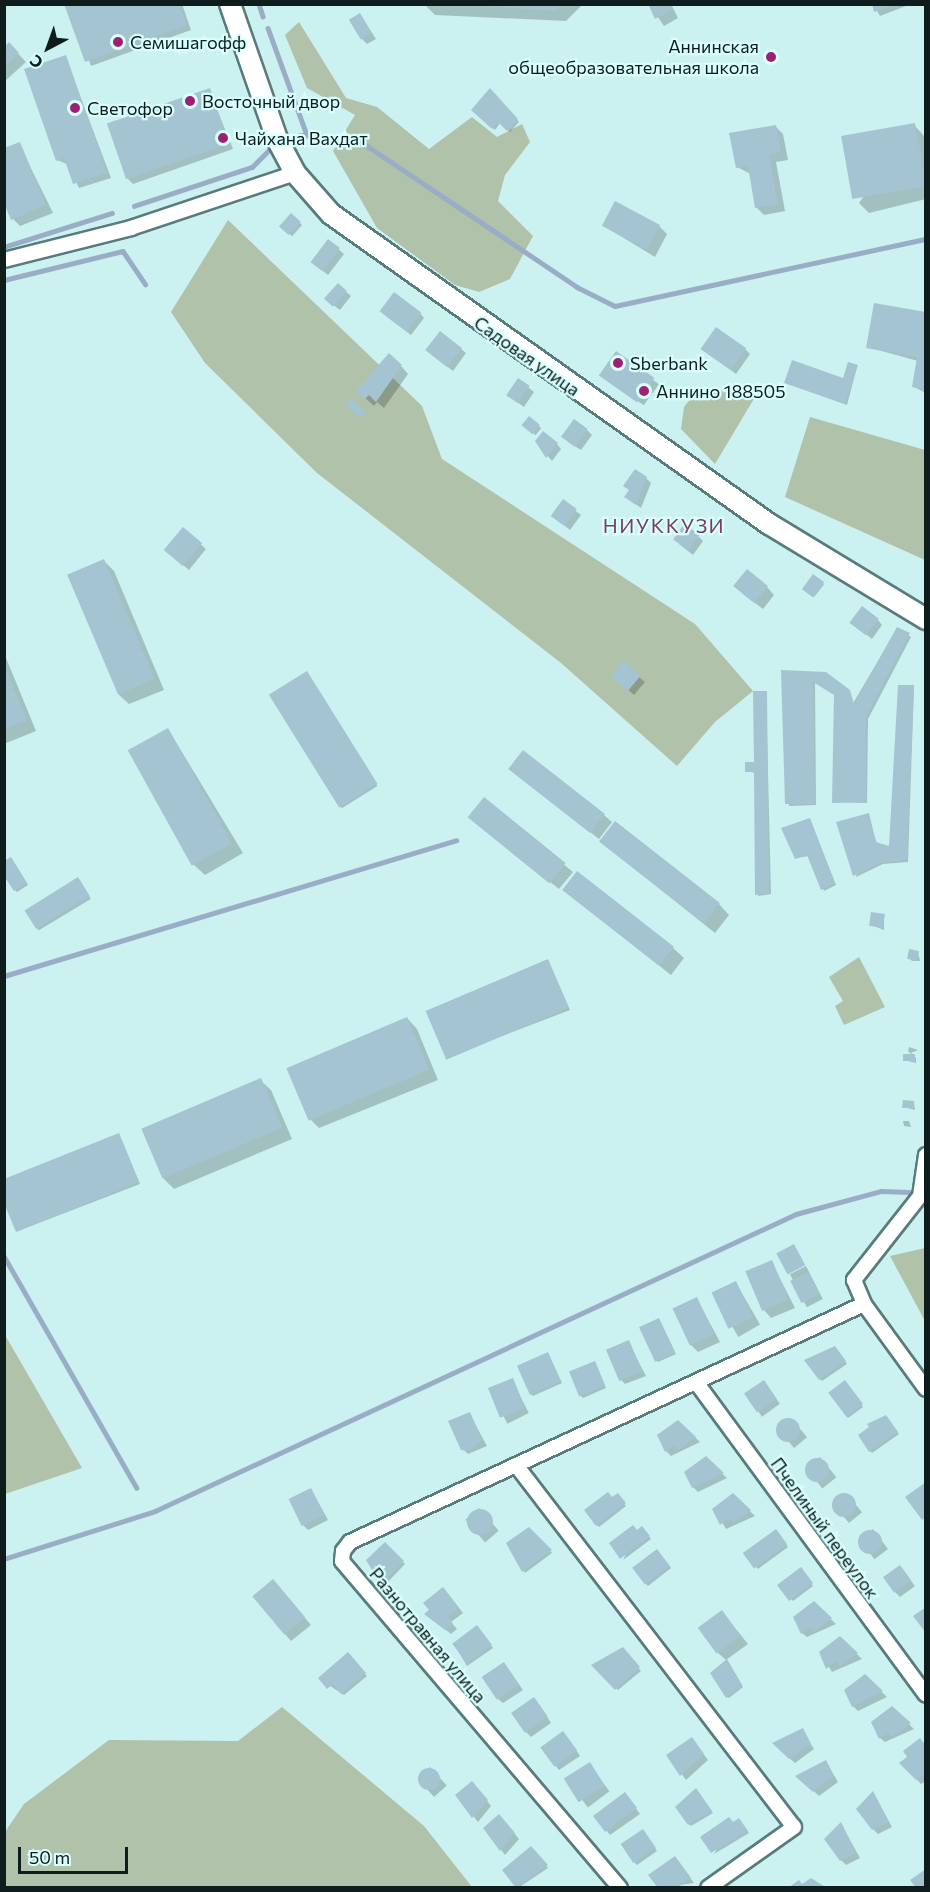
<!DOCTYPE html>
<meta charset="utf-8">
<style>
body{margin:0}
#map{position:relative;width:930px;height:1892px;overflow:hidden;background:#cbf1f1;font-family:Commissioner,sans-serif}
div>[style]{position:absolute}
.green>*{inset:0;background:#b0c2a9}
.shadow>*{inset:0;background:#0003;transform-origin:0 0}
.stream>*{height:4.5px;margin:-2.25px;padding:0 2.25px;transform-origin:2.25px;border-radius:2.25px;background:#9aadc6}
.building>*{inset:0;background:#a4c4d1;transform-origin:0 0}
.round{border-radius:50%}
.roads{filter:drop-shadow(2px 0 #587b7b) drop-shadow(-2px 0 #587b7b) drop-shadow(0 2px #587b7b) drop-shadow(0 -2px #587b7b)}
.minor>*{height:14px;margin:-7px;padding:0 7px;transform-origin:7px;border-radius:7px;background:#fff}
.secondary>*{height:20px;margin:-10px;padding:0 10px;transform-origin:10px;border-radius:10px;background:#fff}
.dots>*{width:16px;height:16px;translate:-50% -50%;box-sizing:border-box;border:3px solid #d9ffff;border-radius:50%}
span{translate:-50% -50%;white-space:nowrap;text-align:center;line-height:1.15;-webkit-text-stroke:4.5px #d9ffff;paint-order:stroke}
.poi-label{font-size:18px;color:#0e1c1c}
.left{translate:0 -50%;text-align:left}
.right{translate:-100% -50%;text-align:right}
.street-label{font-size:18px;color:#0e1c1c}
.neighbourhood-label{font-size:20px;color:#7b3d63;letter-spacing:1.5px}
.frame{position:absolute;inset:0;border:6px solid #0e1c1c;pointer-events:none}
.north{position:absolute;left:18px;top:18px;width:60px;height:60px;-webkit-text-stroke:4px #d9ffff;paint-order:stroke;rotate:221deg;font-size:16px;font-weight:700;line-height:24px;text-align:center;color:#0e1c1c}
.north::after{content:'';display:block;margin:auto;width:21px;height:27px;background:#0e1c1c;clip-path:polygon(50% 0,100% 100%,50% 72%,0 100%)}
.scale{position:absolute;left:18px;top:1847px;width:110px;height:27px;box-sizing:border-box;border:3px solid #0e1c1c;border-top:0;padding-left:8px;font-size:18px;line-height:21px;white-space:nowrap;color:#0e1c1c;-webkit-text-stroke:4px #d9ffff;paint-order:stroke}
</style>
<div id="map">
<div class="green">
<div style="clip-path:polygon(299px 22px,346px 98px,377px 107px,429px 149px,472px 117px,497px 137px,522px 124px,530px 142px,505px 175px,498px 201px,533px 236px,510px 279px,479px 292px,455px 285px,377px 228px,333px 151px,355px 115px,307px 88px,285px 35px)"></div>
<div style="clip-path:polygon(228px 220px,422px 406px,442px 459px,695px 624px,753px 691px,715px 722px,677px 766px,561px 663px,317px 473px,205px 363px,171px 312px)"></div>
<div style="clip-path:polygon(700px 387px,755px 397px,715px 464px,681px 429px,684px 407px)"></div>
<div style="clip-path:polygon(810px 417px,925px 450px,925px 560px,785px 497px)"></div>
<div style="clip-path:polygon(859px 957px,885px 1007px,844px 1025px,835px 1006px,843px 1001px,829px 977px)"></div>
<div style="clip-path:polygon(925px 1248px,926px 1248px,925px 1321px,890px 1256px)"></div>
<div style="clip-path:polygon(5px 1335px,82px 1468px,5px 1494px,4px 1494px)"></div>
<div style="clip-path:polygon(282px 1707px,424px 1826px,472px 1887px,5px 1887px,5px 1832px,24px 1804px,109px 1740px,238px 1741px)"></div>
</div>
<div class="shadow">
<div style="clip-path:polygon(69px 4px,182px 4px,191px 30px,91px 66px)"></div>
<div style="clip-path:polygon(424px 4px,583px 4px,566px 21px,435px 15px)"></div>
<div style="clip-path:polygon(649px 4px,671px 4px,678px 18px,664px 26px)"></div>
<div style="clip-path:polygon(873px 4px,906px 4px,906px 6px,880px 16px)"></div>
<div style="clip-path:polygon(360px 15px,376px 39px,367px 44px,362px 39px)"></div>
<div style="clip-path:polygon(9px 44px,26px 62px,4px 82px,4px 49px)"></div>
<div style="clip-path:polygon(65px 56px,111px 178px,79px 188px,67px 164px,57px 160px)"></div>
<div style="clip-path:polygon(209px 90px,233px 149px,133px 184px,128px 179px)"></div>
<div style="clip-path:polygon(490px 90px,519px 122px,510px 132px,500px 123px,495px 130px,473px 110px)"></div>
<div style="clip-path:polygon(914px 125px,926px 138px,926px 199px,869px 213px,859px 203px)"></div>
<div style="clip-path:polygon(775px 126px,783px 134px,788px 160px,776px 162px,785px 211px,764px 215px,756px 207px,751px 174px,737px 167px)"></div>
<div style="clip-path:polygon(19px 144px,53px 213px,20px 226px,13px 219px)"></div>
<div style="left:291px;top:215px;width:15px;height:15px;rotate:42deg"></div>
<div style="clip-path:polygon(604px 226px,659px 226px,667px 234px,655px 257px)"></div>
<div style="clip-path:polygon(329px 241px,344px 254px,328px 275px,318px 267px)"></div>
<div style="clip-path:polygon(338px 285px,351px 296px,340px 310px,332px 304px)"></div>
<div style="clip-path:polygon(420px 313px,424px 318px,411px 335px,386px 316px)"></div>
<div style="clip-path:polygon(926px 314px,926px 393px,914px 387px,918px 361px,867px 347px)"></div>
<div style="clip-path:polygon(461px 349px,466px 353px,453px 371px,432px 355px)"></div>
<div style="clip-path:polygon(703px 349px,745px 349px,750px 354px,736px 374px)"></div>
<div style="left:616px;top:353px;width:53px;height:26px;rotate:36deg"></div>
<div style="clip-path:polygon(401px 366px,408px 374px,384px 408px,377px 402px,374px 406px,365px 398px)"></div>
<div style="clip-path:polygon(857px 367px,847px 405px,786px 383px,844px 379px)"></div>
<div style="clip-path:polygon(519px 380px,534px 392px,524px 407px,513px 399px)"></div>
<div style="left:529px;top:418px;width:16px;height:9px;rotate:40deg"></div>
<div style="clip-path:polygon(587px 430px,592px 435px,581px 450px,568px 442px)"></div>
<div style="clip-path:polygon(536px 442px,557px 444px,561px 449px,552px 461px)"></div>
<div style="clip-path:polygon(646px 478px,651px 483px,641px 508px,626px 497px)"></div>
<div style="clip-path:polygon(564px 502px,581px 515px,570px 530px,558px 520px)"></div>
<div style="clip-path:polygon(183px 529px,206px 549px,189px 570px,171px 555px)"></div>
<div style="clip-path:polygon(699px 537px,703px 541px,693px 555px,679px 544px)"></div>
<div style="clip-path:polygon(104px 561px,114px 571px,164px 690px,129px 704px,118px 694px)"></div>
<div style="left:813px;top:576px;width:14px;height:15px;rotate:39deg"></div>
<div style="clip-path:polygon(767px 587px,774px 595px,763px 609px,743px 594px)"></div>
<div style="clip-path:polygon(878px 620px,882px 625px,872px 639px,857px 627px)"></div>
<div style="clip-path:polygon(897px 629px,911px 637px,868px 719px,867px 803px,833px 802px,835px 695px,815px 682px,816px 805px,789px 806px,783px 672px,849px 691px,852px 705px)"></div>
<div style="clip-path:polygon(4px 653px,36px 731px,4px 744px)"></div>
<div style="clip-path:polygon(623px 663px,645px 682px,634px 695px,617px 680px)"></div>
<div style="left:308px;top:675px;width:131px;height:42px;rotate:58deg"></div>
<div style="clip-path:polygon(914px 686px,908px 862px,883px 864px,856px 877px,868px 815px,877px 844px,891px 848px)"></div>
<div style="clip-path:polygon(766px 692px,771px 894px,758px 896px,755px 773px,747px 771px,756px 764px)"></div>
<div style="clip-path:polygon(168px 729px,243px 853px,205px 875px,194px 865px)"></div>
<div style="clip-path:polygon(510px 769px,604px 815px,612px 822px,599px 839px)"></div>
<div style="clip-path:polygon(484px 799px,573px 872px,559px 889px,478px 825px)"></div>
<div style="clip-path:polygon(810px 820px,836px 885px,824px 891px,809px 856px,796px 858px)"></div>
<div style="clip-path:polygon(601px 842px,719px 904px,729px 915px,715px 933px)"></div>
<div style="clip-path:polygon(13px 861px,28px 885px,17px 892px,15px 890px)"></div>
<div style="left:80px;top:881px;width:21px;height:61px;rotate:59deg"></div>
<div style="clip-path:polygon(564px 890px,673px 948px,684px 958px,671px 975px)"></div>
<div style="clip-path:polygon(884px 916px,884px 930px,871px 925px)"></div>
<div style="clip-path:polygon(918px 952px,920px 961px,912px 961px,910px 959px)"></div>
<div style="clip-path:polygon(548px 960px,570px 1010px,447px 1057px)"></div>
<div style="clip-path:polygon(407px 1018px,417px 1029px,438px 1080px,319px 1128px,309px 1118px)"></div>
<div style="clip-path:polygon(909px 1047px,918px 1050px,911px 1053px,916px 1058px,916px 1063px,904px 1060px,913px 1056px,908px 1051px)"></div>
<div style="clip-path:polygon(260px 1080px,271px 1090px,292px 1139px,174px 1189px,164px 1179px,143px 1130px)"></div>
<div style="clip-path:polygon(914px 1102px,915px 1110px,904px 1107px)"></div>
<div style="clip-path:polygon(903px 1121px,909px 1121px,911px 1127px,904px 1126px)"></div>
<div style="clip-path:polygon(119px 1134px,140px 1184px,18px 1231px)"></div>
<div style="clip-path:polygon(771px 1261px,795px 1308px,771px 1318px,764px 1310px)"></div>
<div style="left:806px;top:1266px;width:37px;height:18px;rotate:63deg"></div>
<div style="left:736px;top:1283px;width:48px;height:25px;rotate:60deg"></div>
<div style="clip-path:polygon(697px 1299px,720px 1342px,698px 1352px,690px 1344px)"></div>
<div style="clip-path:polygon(659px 1319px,676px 1354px,658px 1362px,656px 1360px)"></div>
<div style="clip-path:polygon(628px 1342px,646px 1376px,625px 1384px,620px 1379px)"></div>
<div style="clip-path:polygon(837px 1350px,847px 1364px,822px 1381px,820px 1379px)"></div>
<div style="clip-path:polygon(549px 1356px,562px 1383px,533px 1396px,531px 1394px)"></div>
<div style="clip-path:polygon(596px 1364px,606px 1388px,583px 1398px,581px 1396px)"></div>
<div style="left:512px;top:1380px;width:37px;height:24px;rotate:63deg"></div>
<div style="left:764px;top:1382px;width:27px;height:22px;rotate:54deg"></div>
<div style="clip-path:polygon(847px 1384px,863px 1407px,848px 1418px,846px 1416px)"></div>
<div style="clip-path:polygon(469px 1413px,487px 1446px,468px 1454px,463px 1449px)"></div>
<div style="left:791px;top:1418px;width:25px;height:17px;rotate:50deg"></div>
<div style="clip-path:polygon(888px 1419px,899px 1434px,872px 1453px,870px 1451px)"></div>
<div style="clip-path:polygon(678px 1421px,700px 1442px,671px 1456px,666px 1451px)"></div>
<div style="left:820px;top:1457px;width:26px;height:18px;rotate:51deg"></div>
<div style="clip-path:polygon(705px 1458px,727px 1478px,698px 1492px,693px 1487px)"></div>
<div style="clip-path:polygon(311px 1489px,328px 1520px,308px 1530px,303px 1525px)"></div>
<div style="left:846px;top:1493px;width:25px;height:17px;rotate:50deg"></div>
<div style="clip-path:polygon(617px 1495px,626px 1506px,599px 1527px,597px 1525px)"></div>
<div style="clip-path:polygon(733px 1495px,755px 1516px,726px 1529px,714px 1509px)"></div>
<div style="left:479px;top:1508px;width:30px;height:18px;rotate:49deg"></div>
<div style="clip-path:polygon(529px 1529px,552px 1553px,525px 1573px,508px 1544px)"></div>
<div style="left:873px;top:1529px;width:25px;height:17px;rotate:53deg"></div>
<div style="clip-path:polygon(644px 1530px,651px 1539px,623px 1560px,637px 1532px)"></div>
<div style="clip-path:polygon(777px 1533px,788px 1547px,758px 1569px,756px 1567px)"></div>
<div style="clip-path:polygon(385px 1544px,405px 1564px,384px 1586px,368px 1560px)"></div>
<div style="clip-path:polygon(659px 1553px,671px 1568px,648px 1586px,646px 1584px)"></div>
<div style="clip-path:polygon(803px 1571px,813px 1586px,793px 1601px,791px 1599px)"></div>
<div style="clip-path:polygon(904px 1572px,915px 1586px,900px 1597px,895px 1592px)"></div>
<div style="clip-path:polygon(273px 1581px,311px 1625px,291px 1641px,284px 1633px)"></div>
<div style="clip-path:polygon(448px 1594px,463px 1613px,451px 1622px,457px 1629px,451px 1634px,426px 1614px)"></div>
<div style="clip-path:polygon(814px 1603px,836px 1624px,807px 1637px,802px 1633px)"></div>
<div style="clip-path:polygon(722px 1612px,748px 1644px,726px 1660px,718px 1653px)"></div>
<div style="clip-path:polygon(479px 1629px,493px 1648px,467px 1666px,454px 1644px)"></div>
<div style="clip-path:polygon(840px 1638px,862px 1659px,832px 1672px,820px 1652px)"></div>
<div style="clip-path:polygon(622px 1649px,641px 1671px,618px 1690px,594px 1665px)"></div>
<div style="clip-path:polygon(348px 1654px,367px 1676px,344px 1695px,321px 1680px)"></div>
<div style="clip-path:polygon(729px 1663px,743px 1687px,729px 1698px,727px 1697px)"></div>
<div style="clip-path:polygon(508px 1669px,523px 1690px,503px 1703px,498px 1699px)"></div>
<div style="clip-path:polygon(865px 1676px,887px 1697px,858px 1711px,853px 1706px)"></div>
<div style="clip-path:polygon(539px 1704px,551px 1723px,531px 1737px,526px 1732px)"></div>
<div style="clip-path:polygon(892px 1708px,914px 1729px,885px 1742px,880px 1738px)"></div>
<div style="clip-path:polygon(802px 1730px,814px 1749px,795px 1763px,774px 1744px)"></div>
<div style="clip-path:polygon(568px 1738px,580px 1756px,559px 1770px,542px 1748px)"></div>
<div style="clip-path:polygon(692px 1739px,708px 1760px,686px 1780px,668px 1755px)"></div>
<div style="clip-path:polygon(926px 1746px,926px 1781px,921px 1784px,901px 1763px)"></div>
<div style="clip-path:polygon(826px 1762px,838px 1782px,819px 1796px,798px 1776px)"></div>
<div style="left:589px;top:1764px;width:34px;height:27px;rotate:53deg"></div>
<div style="left:430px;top:1767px;width:25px;height:17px;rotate:48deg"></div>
<div style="clip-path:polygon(477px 1788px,491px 1806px,478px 1822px,457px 1795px)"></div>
<div style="clip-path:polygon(698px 1792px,713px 1813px,691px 1826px,689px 1824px)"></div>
<div style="clip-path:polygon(873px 1793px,892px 1827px,878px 1834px,873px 1829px)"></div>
<div style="clip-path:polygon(629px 1799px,640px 1814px,610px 1835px,594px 1815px)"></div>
<div style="clip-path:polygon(504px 1821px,519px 1839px,505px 1855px,485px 1828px)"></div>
<div style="clip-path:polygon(741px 1822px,749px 1833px,714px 1854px,733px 1824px)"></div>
<div style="clip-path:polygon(841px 1824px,860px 1858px,846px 1865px,841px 1860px)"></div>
<div style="clip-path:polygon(645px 1833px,657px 1851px,637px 1865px,635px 1863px)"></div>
<div style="clip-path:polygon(531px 1848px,548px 1868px,518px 1888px,504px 1871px)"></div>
<div style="clip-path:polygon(679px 1863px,694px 1883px,660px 1888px)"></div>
</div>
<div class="stream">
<div style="left:259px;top:4px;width:13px;rotate:72deg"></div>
<div style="left:268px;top:28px;width:114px;rotate:70deg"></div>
<div style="left:300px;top:135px;width:47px;rotate:2.4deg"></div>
<div style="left:347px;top:137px;width:24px;rotate:24deg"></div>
<div style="left:369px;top:147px;width:251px;rotate:33.9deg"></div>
<div style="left:577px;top:287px;width:42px;rotate:26.6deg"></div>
<div style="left:615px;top:306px;width:318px;rotate:-12.2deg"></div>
<div style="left:134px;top:206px;width:124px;rotate:-18.3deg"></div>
<div style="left:252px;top:167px;width:23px;rotate:-45deg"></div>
<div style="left:4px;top:247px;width:113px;rotate:-17.5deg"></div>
<div style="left:4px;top:280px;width:122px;rotate:-13.7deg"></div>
<div style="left:123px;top:251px;width:40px;rotate:56deg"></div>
<div style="left:4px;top:976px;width:472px;rotate:-16.7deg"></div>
<div style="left:4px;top:1256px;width:267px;rotate:60.2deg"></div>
<div style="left:4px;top:1559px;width:158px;rotate:-17.6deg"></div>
<div style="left:155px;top:1511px;width:706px;rotate:-24.86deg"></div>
<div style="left:796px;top:1214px;width:88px;rotate:-15.1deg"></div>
<div style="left:881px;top:1191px;width:28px;rotate:2deg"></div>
</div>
<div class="building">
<div style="clip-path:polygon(64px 4px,179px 4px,187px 25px,85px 62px)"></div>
<div style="clip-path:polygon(454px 4px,562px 4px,556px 11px)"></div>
<div style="clip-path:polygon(648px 4px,669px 4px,672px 10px,655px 19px)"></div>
<div style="clip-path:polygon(872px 4px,893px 4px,893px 5px,874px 12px)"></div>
<div style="left:360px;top:13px;width:23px;height:13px;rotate:59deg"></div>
<div style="clip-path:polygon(9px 42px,19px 53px,4px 67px,4px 47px)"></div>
<div style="clip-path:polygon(66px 55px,107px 173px,73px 184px,64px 158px,56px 161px,24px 69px)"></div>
<div style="left:210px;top:88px;width:59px;height:109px;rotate:71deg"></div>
<div style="clip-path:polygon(490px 88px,518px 119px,507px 131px,498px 122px,492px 129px,471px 110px)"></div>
<div style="left:915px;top:123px;width:64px;height:75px;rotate:80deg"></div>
<div style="clip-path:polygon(776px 125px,781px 152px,769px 155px,778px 204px,755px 208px,748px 166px,736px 168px,729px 133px)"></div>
<div style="clip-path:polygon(20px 142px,46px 205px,11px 220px,4px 203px,4px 148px)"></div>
<div style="left:615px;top:201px;width:51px;height:28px;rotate:28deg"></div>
<div style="left:291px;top:213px;width:13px;height:18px;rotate:42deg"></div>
<div style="left:328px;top:239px;width:15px;height:29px;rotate:37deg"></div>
<div style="left:338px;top:283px;width:12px;height:21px;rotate:42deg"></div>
<div style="left:394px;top:292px;width:34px;height:24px;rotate:37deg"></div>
<div style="clip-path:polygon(874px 303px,926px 312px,926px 390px,912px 387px,917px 357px,866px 348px)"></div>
<div style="left:716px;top:327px;width:37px;height:27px;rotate:35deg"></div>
<div style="left:440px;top:331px;width:28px;height:24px;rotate:38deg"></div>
<div style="left:616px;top:351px;width:47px;height:30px;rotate:35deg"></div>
<div style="clip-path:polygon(389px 353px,402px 365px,376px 402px,369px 395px,365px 399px,356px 391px)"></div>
<div style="clip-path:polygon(792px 360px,843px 378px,848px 362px,858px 365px,845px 404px,784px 383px)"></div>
<div style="left:518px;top:378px;width:14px;height:21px;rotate:34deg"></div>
<div style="clip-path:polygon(351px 398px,366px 412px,361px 418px,345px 405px)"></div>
<div style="left:529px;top:416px;width:14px;height:12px;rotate:39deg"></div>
<div style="left:574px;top:419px;width:17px;height:22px;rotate:36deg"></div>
<div style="clip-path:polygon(543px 431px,558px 443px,546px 458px,535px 441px)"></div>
<div style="clip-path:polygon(635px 469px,647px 477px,636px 505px,624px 497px,629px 490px,623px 486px)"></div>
<div style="left:563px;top:499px;width:17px;height:21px;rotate:36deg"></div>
<div style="left:684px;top:524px;width:19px;height:19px;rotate:35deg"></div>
<div style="left:183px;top:527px;width:25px;height:30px;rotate:40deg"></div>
<div style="left:104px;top:559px;width:130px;height:40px;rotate:67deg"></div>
<div style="left:747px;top:569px;width:27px;height:22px;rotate:39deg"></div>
<div style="left:813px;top:574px;width:14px;height:19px;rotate:36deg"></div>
<div style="left:862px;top:606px;width:21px;height:21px;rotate:37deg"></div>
<div style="clip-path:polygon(897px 627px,910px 633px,866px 717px,866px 802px,832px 803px,834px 695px,813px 682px,815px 804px,785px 804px,781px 670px,826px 672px,850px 690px,854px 704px)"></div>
<div style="left:623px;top:661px;width:23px;height:20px;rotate:40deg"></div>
<div style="clip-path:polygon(4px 665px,27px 720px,4px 729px)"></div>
<div style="left:307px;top:671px;width:133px;height:45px;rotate:58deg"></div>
<div style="clip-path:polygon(898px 685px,914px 685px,907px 860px,880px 863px,853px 876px,836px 822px,869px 813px,876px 842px,889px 846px)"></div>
<div style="clip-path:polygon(753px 691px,767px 691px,769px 893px,755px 895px,754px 772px,745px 772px,745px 762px,754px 762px)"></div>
<div style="left:168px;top:728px;width:132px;height:46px;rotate:61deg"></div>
<div style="left:523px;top:750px;width:104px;height:24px;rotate:38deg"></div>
<div style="left:484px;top:797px;width:105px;height:26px;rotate:39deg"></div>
<div style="clip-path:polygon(810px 818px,835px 883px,821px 890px,807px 855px,795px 859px,781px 828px)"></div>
<div style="left:615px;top:821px;width:133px;height:26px;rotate:38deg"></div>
<div style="clip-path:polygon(11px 857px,27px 883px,14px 891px,4px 876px,4px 861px)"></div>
<div style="left:577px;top:871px;width:123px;height:24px;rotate:38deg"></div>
<div style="left:78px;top:877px;width:22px;height:63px;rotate:58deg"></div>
<div style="left:871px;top:912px;width:14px;height:14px;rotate:8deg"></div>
<div style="left:909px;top:949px;width:10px;height:10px;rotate:11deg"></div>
<div style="left:548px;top:959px;width:53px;height:133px;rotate:67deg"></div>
<div style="left:407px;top:1017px;width:57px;height:131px;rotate:67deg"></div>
<div style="left:903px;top:1054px;width:12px;height:7px"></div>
<div style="left:261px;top:1078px;width:54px;height:130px;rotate:67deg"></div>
<div style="clip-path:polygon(903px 1100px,914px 1101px,914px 1108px,902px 1108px)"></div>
<div style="clip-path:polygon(119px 1133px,139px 1182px,16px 1232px,4px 1203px,4px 1179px)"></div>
<div style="left:794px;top:1244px;width:24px;height:20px;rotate:62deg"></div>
<div style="left:772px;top:1260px;width:43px;height:29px;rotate:67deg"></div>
<div style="left:808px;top:1272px;width:25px;height:20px;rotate:63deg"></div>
<div style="left:736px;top:1281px;width:40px;height:27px;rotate:65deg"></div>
<div style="left:697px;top:1297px;width:41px;height:27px;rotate:65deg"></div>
<div style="left:659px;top:1318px;width:38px;height:22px;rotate:65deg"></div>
<div style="left:629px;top:1340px;width:34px;height:25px;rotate:67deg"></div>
<div style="clip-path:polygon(835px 1346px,846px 1361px,819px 1380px,804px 1360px)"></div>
<div style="left:548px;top:1352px;width:32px;height:34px;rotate:66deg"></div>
<div style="left:595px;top:1361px;width:27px;height:28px;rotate:68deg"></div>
<div style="left:513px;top:1378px;width:32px;height:27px;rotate:68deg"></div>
<div style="left:764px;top:1380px;width:23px;height:24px;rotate:56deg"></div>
<div style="left:845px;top:1380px;width:30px;height:21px;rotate:53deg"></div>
<div style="clip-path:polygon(470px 1412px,482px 1440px,469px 1451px,461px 1450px,448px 1421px)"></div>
<div style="clip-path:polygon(886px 1415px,898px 1432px,869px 1452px,858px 1435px,869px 1427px,867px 1424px)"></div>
<div class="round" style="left:776px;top:1418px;width:24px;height:24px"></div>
<div style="clip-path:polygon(678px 1420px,696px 1437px,678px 1450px,674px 1445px,665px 1452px,657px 1435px)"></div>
<div style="clip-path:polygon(706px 1456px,724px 1473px,692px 1488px,684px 1472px)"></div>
<div class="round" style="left:805px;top:1458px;width:24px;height:24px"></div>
<div style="clip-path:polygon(926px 1482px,926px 1517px,922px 1520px,905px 1497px)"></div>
<div style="left:311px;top:1488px;width:30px;height:25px;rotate:64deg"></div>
<div style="clip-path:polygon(608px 1492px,612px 1497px,618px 1493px,626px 1503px,596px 1526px,584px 1510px)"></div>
<div style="clip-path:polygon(733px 1493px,751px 1510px,733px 1523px,729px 1518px,720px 1525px,712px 1509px)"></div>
<div class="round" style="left:832px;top:1493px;width:24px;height:24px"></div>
<div class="round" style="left:467px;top:1509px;width:26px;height:26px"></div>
<div style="clip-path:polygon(633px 1525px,637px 1530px,642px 1526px,650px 1536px,620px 1559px,609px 1543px)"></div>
<div style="clip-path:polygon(529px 1527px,552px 1550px,522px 1572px,506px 1543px)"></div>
<div style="left:776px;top:1529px;width:19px;height:41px;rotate:54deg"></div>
<div class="round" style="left:858px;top:1530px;width:24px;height:24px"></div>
<div style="clip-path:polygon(385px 1542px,404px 1561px,381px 1585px,366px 1560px)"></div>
<div style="left:657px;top:1549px;width:21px;height:31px;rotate:53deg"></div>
<div style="left:900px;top:1565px;width:19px;height:21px;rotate:54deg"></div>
<div style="left:801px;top:1567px;width:20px;height:30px;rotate:53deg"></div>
<div style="left:273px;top:1579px;width:50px;height:27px;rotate:50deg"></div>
<div style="clip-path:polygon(443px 1587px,459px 1608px,448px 1616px,453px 1624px,445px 1630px,424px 1614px,429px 1610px,423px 1603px)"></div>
<div style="clip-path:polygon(814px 1601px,832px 1618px,814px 1632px,810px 1627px,801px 1634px,793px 1617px)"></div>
<div style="clip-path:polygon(926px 1607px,926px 1633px,913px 1616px)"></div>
<div style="left:722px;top:1610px;width:32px;height:30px;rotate:54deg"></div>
<div style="left:477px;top:1625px;width:25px;height:31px;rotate:53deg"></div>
<div style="clip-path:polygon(840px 1636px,858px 1653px,840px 1667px,836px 1661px,826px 1669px,819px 1652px)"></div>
<div style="clip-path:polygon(623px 1647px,640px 1667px,615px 1690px,591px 1665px)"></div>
<div style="clip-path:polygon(348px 1652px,366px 1673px,341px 1694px,333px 1684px,327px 1689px,318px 1678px)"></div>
<div style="clip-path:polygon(727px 1659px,742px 1685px,726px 1698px,710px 1673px)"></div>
<div style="left:504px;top:1662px;width:27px;height:27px;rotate:56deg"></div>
<div style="clip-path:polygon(865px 1674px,883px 1691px,852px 1707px,844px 1690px)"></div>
<div style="left:534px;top:1697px;width:24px;height:28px;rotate:55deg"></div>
<div style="clip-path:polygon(892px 1706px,911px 1723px,892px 1737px,888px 1732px,879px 1739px,871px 1722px)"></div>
<div style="clip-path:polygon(803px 1728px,811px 1744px,789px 1759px,772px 1743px)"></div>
<div style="left:563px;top:1731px;width:24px;height:28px;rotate:54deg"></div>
<div style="clip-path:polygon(692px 1737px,704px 1754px,680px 1776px,666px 1755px)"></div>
<div style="clip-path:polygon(920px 1738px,926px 1746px,926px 1773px,916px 1780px,899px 1763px,907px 1757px,903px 1751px)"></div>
<div style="clip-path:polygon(826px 1760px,834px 1776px,813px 1792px,795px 1776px)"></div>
<div style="left:590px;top:1762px;width:28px;height:31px;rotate:58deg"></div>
<div class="round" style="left:418px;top:1768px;width:22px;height:22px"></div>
<div style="clip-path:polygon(472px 1781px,488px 1800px,472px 1818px,455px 1795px)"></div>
<div style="clip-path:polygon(696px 1788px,712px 1811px,688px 1825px,675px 1807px)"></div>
<div style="clip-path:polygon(873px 1791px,889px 1822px,872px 1830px,856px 1809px)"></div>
<div style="left:625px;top:1792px;width:20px;height:40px;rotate:53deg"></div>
<div style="clip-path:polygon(499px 1814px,515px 1833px,500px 1851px,483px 1828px)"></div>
<div style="clip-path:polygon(729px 1817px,733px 1822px,739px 1818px,748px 1831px,711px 1853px,700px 1837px)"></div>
<div style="clip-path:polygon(841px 1822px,856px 1853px,840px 1861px,824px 1839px)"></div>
<div style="left:643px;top:1829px;width:23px;height:27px;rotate:56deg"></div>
<div style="clip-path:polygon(531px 1846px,548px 1865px,516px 1888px,502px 1870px)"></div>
<div style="clip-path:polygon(675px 1856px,691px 1878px,677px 1888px,658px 1888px,648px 1875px)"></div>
<div style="clip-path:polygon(926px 1869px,926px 1888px,916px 1888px,910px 1880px)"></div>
<div style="clip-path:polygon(811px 1878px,827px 1888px,788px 1888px,799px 1880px,802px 1884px)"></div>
</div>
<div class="roads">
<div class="minor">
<div style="left:4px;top:260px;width:131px;rotate:-14.1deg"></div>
<div style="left:131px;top:228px;width:173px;rotate:-18.5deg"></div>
<div style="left:926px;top:1155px;width:41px;rotate:98.3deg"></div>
<div style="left:920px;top:1196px;width:107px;rotate:128.2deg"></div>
<div style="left:854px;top:1280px;width:26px;rotate:67deg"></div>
<div style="left:864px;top:1304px;width:105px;rotate:53.9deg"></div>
<div style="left:696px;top:1382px;width:388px;rotate:53.7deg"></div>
<div style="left:516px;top:1465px;width:456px;rotate:52.5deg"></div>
<div style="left:794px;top:1827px;width:105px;rotate:144.7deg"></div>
<div style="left:620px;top:1888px;width:429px;rotate:-130.4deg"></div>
<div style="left:342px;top:1561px;width:10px;rotate:-84deg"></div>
<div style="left:343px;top:1551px;width:11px;rotate:-52deg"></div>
<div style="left:350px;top:1542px;width:566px;rotate:-24.85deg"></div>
</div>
<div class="secondary">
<div style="left:230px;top:4px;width:143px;rotate:70.8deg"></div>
<div style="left:277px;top:139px;width:38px;rotate:62deg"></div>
<div style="left:295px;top:173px;width:55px;rotate:48.7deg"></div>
<div style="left:331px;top:214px;width:537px;rotate:35.29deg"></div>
<div style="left:769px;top:524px;width:184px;rotate:31.2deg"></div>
</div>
</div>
<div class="dots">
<div style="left:118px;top:42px;background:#9d2075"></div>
<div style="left:771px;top:57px;background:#9d2075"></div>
<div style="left:190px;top:101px;background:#9d2075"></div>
<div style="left:75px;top:108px;background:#9d2075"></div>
<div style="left:223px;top:138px;background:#9d2075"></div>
<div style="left:618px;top:363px;background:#9d2075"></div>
<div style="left:644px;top:391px;background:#9d2075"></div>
</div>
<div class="poi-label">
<span class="left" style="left:130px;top:42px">Семишагофф</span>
<span class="right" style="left:759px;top:57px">Аннинская<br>общеобразовательная школа</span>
<span class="left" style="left:202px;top:101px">Восточный двор</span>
<span class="left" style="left:87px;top:108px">Светофор</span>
<span class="left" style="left:235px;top:138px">Чайхана Вахдат</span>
<span class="left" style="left:630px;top:363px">Sberbank</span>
<span class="left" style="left:656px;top:391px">Аннино 188505</span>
</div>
<div class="street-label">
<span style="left:527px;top:356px;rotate:35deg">Садовая улица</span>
<span style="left:825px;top:1528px;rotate:54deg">Пчелиный переулок</span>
<span style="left:428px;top:1635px;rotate:50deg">Разнотравная улица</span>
</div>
<div class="neighbourhood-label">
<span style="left:664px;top:525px">НИУККУЗИ</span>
</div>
<div class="frame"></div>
<div class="north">С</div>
<div class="scale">50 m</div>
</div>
